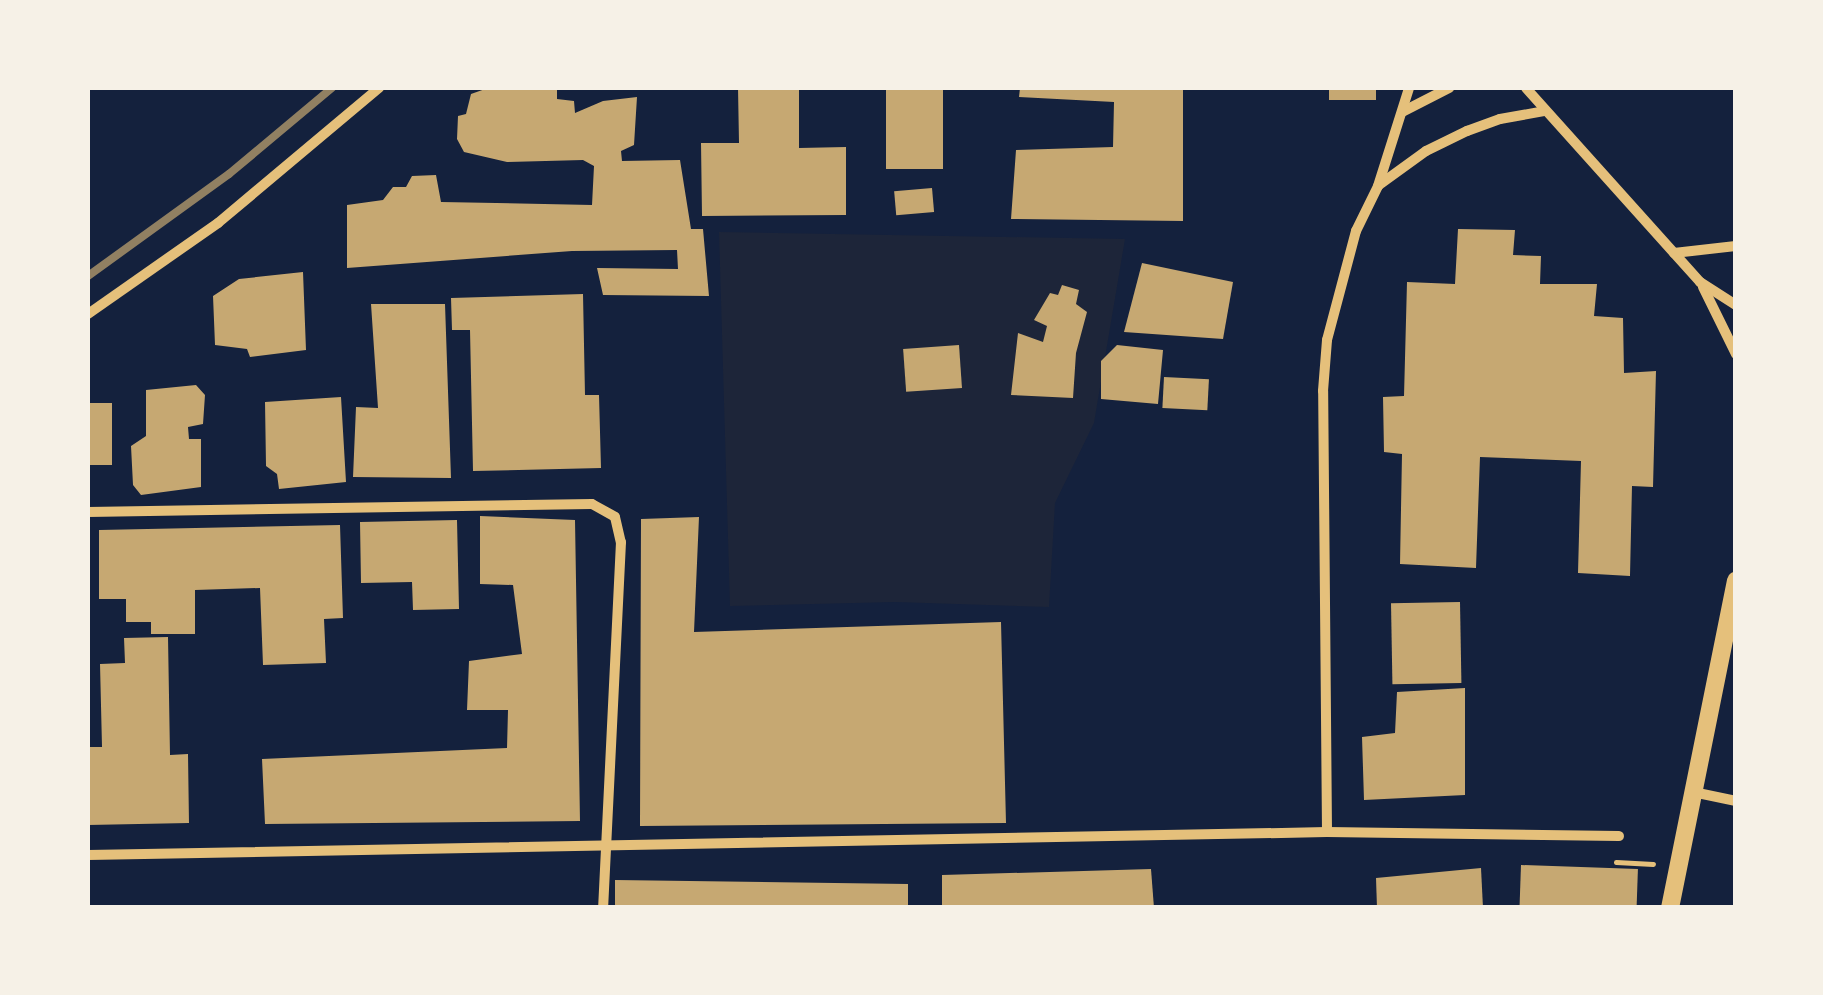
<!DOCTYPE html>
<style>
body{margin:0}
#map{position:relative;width:1823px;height:995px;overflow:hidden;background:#14213d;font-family:"Space Grotesk",sans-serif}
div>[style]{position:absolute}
.green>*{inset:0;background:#1d2539}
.building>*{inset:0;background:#c6a872;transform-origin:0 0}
.path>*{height:5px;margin:-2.5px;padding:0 2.5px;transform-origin:2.5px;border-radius:2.5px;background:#e5c07b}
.minor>*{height:10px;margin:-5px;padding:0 5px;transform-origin:5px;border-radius:5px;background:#e5c07b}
.tertiary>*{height:18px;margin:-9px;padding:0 9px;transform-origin:9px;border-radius:9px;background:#e5c07b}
.rail>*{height:8px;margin:-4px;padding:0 4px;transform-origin:4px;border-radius:4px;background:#918062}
span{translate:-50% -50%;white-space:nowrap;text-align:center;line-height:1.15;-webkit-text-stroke:8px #f6f1e7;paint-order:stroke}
.frame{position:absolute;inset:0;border:90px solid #f6f1e7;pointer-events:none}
</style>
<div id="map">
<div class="green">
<div style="clip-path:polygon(719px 232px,1125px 239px,1094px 423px,1055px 503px,1049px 607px,895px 602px,730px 606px)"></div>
</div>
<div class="building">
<div style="clip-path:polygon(488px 88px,557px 88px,557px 99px,574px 101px,575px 113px,603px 101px,637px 97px,634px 145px,621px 151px,622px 161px,680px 160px,691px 229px,703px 229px,709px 296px,603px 295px,597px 268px,678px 269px,677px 250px,572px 251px,347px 268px,347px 205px,383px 200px,393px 187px,406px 187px,412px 176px,436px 175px,441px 202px,592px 205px,594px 166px,583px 160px,507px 162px,464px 152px,457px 139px,458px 116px,466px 114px,471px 94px)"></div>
<div style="clip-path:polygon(738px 88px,799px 88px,799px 148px,846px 147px,846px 215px,702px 216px,701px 143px,739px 143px)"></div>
<div style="left:886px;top:88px;width:57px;height:81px"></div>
<div style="clip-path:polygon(1020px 88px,1183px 88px,1183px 221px,1011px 219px,1016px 150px,1113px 147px,1114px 102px,1019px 97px)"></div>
<div style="left:1329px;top:88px;width:47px;height:12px"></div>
<div style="left:932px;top:188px;width:24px;height:38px;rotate:85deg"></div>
<div style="clip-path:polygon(1458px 229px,1515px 230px,1513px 255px,1541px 256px,1540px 284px,1597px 284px,1594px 316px,1623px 318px,1624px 373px,1656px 371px,1653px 487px,1632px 486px,1630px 576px,1578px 573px,1581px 461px,1480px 457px,1476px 568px,1400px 564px,1402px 454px,1384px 452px,1383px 397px,1404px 396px,1407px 282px,1455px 284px)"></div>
<div style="clip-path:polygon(1142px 263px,1233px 282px,1223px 339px,1124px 332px)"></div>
<div style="clip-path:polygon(303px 272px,306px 350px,250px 357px,247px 349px,215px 345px,213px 296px,239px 279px)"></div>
<div style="clip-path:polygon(1062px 285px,1079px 290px,1076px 304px,1087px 312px,1076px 353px,1073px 398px,1011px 395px,1018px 333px,1043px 342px,1047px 326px,1034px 320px,1050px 293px,1058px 295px)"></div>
<div style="clip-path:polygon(583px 294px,585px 395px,599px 395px,601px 468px,473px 471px,470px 330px,452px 330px,451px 298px)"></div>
<div style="clip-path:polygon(371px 304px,445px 304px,451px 478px,353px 477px,356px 407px,378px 408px)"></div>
<div style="left:959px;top:345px;width:43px;height:56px;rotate:86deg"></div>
<div style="clip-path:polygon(1117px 345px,1163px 350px,1158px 404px,1101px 399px,1101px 361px)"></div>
<div style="left:1164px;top:377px;width:45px;height:31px;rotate:3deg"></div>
<div style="clip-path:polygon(196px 385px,205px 395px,203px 424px,188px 427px,189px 439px,201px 439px,201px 487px,141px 495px,133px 485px,131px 446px,146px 436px,146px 390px)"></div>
<div style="clip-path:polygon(341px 397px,346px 482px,279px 489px,277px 474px,266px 466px,265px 402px)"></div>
<div style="left:88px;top:403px;width:24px;height:62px"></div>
<div style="clip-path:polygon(480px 516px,575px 520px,580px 821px,265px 824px,262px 759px,507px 748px,508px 710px,467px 710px,469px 661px,522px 654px,513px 585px,480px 584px)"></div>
<div style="clip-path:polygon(699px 517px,694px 632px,1001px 622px,1006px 823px,640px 826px,641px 519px)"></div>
<div style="clip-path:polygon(457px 520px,459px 609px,413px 610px,412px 582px,361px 583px,360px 522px)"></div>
<div style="clip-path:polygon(340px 525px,343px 618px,324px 619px,326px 663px,263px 665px,260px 588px,195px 590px,195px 634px,151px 634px,151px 622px,126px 622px,126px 599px,99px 599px,99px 530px)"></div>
<div style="left:1460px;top:602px;width:81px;height:69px;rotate:89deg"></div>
<div style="clip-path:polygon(168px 637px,170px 755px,188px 754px,189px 823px,88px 825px,88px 747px,102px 747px,100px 664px,125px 663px,124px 638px)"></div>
<div style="clip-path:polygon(1465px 688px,1465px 795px,1364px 800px,1362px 737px,1395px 733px,1397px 692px)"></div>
<div style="left:1521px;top:865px;width:117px;height:43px;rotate:2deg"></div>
<div style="clip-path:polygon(1481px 868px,1483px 908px,1377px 908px,1376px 878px)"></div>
<div style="clip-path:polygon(1151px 869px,1154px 908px,942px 908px,942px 875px)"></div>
<div style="clip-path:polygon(615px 880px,908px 884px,908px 908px,615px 908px)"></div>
</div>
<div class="path">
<div style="left:1616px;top:862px;width:37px;rotate:3deg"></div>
</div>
<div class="minor">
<div style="left:1526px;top:88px;width:261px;rotate:48.1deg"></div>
<div style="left:1700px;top:282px;width:43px;rotate:32.6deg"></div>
<div style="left:1404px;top:111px;width:51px;rotate:-27.1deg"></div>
<div style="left:1379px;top:185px;width:58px;rotate:-35.9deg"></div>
<div style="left:1426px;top:151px;width:46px;rotate:-26deg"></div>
<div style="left:1467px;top:131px;width:35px;rotate:-20deg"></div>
<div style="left:1500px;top:119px;width:46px;rotate:-10.1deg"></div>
<div style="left:1674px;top:253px;width:62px;rotate:-6.4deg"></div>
<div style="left:1703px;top:287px;width:75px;rotate:63.8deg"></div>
<div style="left:88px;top:314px;width:159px;rotate:-35deg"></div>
<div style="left:218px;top:223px;width:210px;rotate:-40deg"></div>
<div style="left:88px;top:512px;width:504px;rotate:-0.91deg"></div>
<div style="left:592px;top:504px;width:26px;rotate:29deg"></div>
<div style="left:615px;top:517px;width:26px;rotate:77deg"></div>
<div style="left:621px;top:542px;width:366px;rotate:92.8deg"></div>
<div style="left:1693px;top:792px;width:44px;rotate:11.8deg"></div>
<div style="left:1327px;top:832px;width:441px;rotate:-90.5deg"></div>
<div style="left:1323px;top:391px;width:51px;rotate:-85.5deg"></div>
<div style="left:1327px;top:340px;width:113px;rotate:-75.1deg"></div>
<div style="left:1356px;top:231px;width:50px;rotate:-63.9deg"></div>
<div style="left:1378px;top:186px;width:103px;rotate:-72.4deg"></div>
<div style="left:88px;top:855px;width:1239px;rotate:-1.06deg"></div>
<div style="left:1327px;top:832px;width:292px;rotate:0.8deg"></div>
</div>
<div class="tertiary">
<div style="left:1670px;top:908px;width:334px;rotate:-78.6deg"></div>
</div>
<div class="rail">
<div style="left:88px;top:276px;width:174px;rotate:-35.9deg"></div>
<div style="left:229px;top:174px;width:134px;rotate:-39.9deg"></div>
</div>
<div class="frame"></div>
</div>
